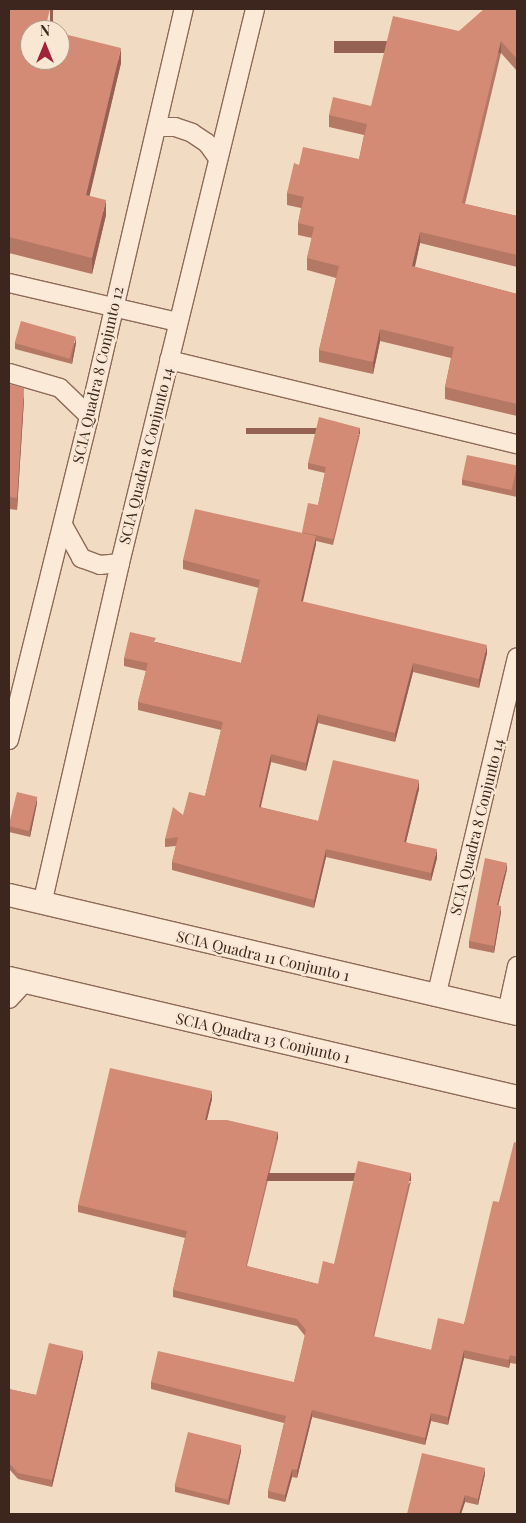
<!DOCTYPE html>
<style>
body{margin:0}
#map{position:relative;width:526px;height:1523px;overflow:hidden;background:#f2dbc3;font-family:"Playfair Display",serif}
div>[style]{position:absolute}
.roads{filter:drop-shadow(1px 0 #8d6a58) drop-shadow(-1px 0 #8d6a58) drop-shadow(0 1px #8d6a58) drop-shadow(0 -1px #8d6a58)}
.minor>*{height:18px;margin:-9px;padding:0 9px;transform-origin:9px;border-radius:9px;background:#fbead7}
.tertiary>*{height:22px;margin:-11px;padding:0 11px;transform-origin:11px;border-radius:11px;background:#fbead7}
.wall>*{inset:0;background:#b57865}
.shaded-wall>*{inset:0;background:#946153;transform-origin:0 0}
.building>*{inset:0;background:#d38b76;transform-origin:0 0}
span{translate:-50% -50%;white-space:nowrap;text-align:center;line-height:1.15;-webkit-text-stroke:4.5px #f8e7d3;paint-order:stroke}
.street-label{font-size:15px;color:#3c261d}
.frame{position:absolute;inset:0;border:10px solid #3c261d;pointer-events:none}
.north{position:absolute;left:20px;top:20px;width:50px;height:50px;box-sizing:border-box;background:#f8e7d3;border:1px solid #ad9a8a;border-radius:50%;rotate:0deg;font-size:14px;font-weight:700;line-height:20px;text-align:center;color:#3c261d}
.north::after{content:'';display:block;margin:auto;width:18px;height:22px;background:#a1233b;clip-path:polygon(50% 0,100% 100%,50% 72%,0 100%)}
</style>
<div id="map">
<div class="roads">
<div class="minor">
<div style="left:157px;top:127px;width:18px"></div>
<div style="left:175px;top:127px;width:18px;rotate:19deg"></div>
<div style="left:192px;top:133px;width:18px;rotate:34deg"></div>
<div style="left:207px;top:143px;width:19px;rotate:54deg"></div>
<div style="left:9px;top:283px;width:173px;rotate:13deg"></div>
<div style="left:169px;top:360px;width:358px;rotate:13.6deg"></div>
<div style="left:9px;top:373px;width:53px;rotate:16.4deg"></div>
<div style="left:60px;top:388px;width:40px;rotate:44deg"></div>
<div style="left:63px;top:525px;width:38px;rotate:61deg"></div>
<div style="left:81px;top:558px;width:20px;rotate:20deg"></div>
<div style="left:100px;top:565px;width:20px;rotate:-6deg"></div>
<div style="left:9px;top:740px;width:334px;rotate:-76.1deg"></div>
<div style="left:89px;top:416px;width:418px;rotate:-76.9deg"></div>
<div style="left:42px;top:904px;width:350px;rotate:-77.1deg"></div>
<div style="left:120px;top:563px;width:570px;rotate:-76.3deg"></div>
<div style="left:436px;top:997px;width:349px;rotate:-76.6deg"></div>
<div style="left:9px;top:999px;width:23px;rotate:-47deg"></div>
<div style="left:507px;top:1012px;width:47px;rotate:-77.7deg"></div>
</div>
<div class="tertiary">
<div style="left:9px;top:895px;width:522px;rotate:13.18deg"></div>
<div style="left:9px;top:978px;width:522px;rotate:13.18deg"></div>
</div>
</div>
<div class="wall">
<div style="clip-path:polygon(9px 9px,48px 30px,121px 63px,89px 196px,106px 215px,92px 274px,9px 253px)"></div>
<div style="clip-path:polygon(517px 9px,517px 71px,501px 53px,465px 204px,517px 216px,517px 267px,420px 243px,415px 267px,517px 294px,517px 416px,445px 399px,445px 387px,451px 358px,380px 341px,373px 374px,319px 362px,319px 350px,336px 278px,307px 270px,307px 258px,312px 238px,298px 235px,298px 223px,301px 208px,287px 205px,287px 193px,299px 165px,359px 159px,364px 135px,329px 127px,329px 115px,371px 106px,459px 31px)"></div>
<div style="clip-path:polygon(15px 343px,76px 343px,72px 364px,15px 349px)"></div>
<div style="clip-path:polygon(9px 384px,24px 399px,17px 510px,9px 509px)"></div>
<div style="clip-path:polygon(360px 434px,333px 545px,316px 541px,316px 544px,302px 602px,487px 653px,479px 688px,413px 672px,395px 742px,318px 723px,306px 771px,271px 762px,260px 807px,318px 821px,419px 789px,406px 842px,437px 858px,431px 881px,326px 857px,314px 908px,172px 870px,172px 862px,176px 846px,165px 847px,165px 839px,183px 815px,205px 796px,221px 730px,138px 710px,138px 702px,146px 671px,124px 666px,124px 658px,156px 642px,241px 663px,259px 588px,183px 569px,183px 560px,302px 533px,318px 505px,325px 473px,308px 469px,308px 463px)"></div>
<div style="clip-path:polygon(517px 466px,517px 497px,462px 485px,462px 479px)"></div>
<div style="clip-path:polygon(37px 803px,30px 837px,9px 832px,9px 825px)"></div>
<div style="clip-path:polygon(507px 869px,498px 906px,501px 912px,494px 953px,469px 948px,469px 941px)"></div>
<div style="clip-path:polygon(212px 1099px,207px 1120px,278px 1139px,247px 1266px,318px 1284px,334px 1264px,411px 1181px,374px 1337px,431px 1350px,464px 1324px,499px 1202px,517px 1143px,517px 1364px,510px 1363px,509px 1368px,464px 1358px,448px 1425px,431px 1421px,425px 1445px,312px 1417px,297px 1478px,292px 1477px,285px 1502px,268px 1498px,268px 1491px,284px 1423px,151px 1389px,151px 1382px,294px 1382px,305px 1336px,297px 1326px,173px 1297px,173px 1290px,185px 1238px,78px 1212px,78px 1205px)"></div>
<div style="clip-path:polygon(83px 1357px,52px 1487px,18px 1479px,9px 1469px,9px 1389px,36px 1395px)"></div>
<div style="clip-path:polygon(241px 1451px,229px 1505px,175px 1492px,175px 1486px)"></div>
<div style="clip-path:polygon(485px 1474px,478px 1505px,465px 1502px,461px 1514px,407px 1514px)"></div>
</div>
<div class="shaded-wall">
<div style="left:50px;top:9px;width:3px;height:22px"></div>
<div style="left:501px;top:41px;width:12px;height:167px;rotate:90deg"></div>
<div style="clip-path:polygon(121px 48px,121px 63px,86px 211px,86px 195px)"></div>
<div style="clip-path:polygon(106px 200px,106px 215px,92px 274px,92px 258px)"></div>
<div style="clip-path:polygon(420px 232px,420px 243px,412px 278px,412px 266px)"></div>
<div style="clip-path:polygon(380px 329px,380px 341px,373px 374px,373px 362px)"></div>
<div style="clip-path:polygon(76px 337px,76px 343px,72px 364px,72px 357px)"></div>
<div style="clip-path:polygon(24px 388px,24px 399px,17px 510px,17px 498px)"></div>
<div style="left:360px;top:428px;width:6px;height:114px;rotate:90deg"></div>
<div style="clip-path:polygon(316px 536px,316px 544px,301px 610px,301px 601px)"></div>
<div style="clip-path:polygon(487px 645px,487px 653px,479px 688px,479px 679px)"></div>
<div style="clip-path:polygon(413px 663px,413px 672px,395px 742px,395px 733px)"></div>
<div style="clip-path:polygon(318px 714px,318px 723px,306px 771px,306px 763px)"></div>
<div style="clip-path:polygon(271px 754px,271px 762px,259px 815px,259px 807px)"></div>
<div style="clip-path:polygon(419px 780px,419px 789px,404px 850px,404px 842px)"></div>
<div style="clip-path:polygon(37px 797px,37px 803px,30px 837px,30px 831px)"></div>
<div style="clip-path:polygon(326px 849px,326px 857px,314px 908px,314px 900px)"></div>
<div style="clip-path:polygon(437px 849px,437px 858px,431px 881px,431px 873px)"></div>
<div style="clip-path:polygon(507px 863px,507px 869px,497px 911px,497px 905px)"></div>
<div style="clip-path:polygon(501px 906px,501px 912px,494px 953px,494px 946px)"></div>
<div style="clip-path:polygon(212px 1091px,212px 1099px,205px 1127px,205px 1120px)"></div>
<div style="left:278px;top:1132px;width:7px;height:138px;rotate:90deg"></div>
<div style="left:411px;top:1173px;width:8px;height:167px;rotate:90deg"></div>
<div style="clip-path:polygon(464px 1350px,464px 1358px,448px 1425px,448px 1417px)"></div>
<div style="clip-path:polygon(83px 1351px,83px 1357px,52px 1487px,52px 1480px)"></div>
<div style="clip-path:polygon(510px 1355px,510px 1363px,509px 1368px,509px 1360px)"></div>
<div style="clip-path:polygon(312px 1410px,312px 1417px,297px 1478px,297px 1470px)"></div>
<div style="clip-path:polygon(431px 1413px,431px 1421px,425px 1445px,425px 1438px)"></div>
<div style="clip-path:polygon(241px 1445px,241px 1451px,229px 1505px,229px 1499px)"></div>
<div style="clip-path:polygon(485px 1468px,485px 1474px,478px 1505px,478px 1499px)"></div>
<div style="clip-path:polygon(292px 1469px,292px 1477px,285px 1502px,285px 1495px)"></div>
<div style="clip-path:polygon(465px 1495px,465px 1502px,461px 1514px,459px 1514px)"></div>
</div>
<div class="building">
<div style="clip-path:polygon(9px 9px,50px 9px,45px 29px,49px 30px,30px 30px,30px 60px,60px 60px,60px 33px,121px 48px,86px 195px,106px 200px,92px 258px,9px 237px)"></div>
<div style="clip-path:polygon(484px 9px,517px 9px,517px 59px,501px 41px,462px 203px,517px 216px,517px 255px,420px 232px,412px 266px,517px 294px,517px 404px,445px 387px,454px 347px,380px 329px,373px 362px,319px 350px,339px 266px,307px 258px,314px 227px,298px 223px,304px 197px,287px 193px,294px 163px,299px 165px,303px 147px,359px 159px,367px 124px,329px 115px,333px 97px,371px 106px,393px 16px,459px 31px)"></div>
<div style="left:21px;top:321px;width:57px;height:23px;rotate:16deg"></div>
<div style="clip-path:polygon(9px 384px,24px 388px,17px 498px,9px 497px)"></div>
<div style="clip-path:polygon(319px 417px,360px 428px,333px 539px,302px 532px,308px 503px,318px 505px,326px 467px,308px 463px)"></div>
<div style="left:467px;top:455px;width:51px;height:25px;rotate:12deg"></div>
<div style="clip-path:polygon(195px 509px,316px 536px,301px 601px,487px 645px,479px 679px,413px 663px,395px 733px,318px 714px,306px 763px,271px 754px,259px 807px,318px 821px,333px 760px,419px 780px,404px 842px,437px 849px,431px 873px,326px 849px,314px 900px,172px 862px,178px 837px,165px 839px,173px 807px,183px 815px,189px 792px,205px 796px,223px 722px,138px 702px,148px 663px,124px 658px,130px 632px,156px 638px,154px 642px,241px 663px,260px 580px,183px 560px)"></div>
<div style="left:17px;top:792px;width:21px;height:35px;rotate:14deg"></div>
<div style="clip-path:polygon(485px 858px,507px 863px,497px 905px,501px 906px,494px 946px,469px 941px)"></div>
<div style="clip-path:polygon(110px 1068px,212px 1091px,205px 1120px,227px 1120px,278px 1132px,246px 1266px,318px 1284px,323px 1261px,334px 1264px,358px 1161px,411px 1173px,373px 1336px,431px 1350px,438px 1318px,464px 1324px,493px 1201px,499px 1202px,514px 1142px,517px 1143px,517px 1357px,510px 1355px,509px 1360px,464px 1350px,448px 1417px,431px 1413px,425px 1438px,312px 1410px,297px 1470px,292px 1469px,285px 1495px,268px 1491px,286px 1416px,151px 1382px,158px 1351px,294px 1382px,306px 1330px,297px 1319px,173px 1290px,187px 1231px,78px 1205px)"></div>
<div style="clip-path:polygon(49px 1343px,83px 1351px,52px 1480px,18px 1473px,9px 1463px,9px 1389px,36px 1395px)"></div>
<div style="left:188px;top:1432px;width:55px;height:56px;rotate:14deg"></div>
<div style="clip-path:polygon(422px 1453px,485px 1468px,478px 1499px,465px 1495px,459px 1514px,407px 1514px)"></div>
</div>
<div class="street-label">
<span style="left:98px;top:375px;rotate:-77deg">SCIA Quadra 8 Conjunto 12</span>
<span style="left:146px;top:456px;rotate:-76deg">SCIA Quadra 8 Conjunto 14</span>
<span style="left:477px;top:827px;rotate:-76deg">SCIA Quadra 8 Conjunto 14</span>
<span style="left:263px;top:956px;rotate:13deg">SCIA Quadra 11 Conjunto 1</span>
<span style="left:263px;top:1038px;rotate:13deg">SCIA Quadra 13 Conjunto 1</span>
</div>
<div class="frame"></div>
<div class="north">N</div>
</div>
